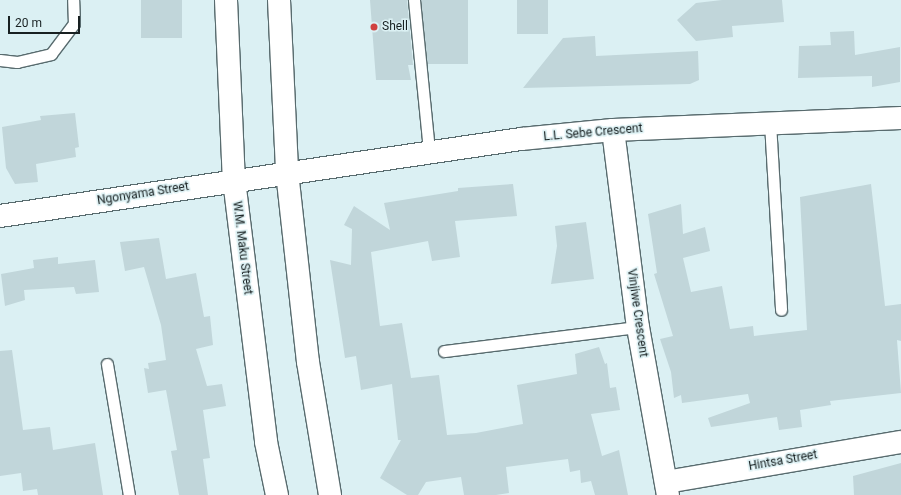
<!DOCTYPE html>
<style>
body{margin:0}
#map{position:relative;width:901px;height:495px;overflow:hidden;background:#dbf0f3;font-family:Roboto,sans-serif}
div>[style]{position:absolute}
.building>*{inset:0;background:#c1d6da;transform-origin:0 0}
.roads{filter:drop-shadow(1px 0 #586b6e) drop-shadow(-1px 0 #586b6e) drop-shadow(0 1px #586b6e) drop-shadow(0 -1px #586b6e)}
.service>*{height:11px;margin:-5.5px;padding:0 5.5px;transform-origin:5.5px;border-radius:5.5px;background:#fff}
.minor>*{height:22px;margin:-11px;padding:0 11px;transform-origin:11px;border-radius:11px;background:#fff}
.tertiary>*{height:22px;margin:-11px;padding:0 11px;transform-origin:11px;border-radius:11px;background:#fff}
.dots>*{width:11px;height:11px;translate:-50% -50%;box-sizing:border-box;border:2px solid #dbf0f3;border-radius:50%}
span{translate:-50% -50%;white-space:nowrap;text-align:center;line-height:1.15;-webkit-text-stroke:3px #dbf0f3;paint-order:stroke}
.poi-label{font-size:12px;color:#182021}
.left{translate:0 -50%;text-align:left}
.street-label{font-size:12px;color:#182021}
.scale{position:absolute;left:8px;top:16px;width:72px;height:18px;box-sizing:border-box;border:2px solid #182021;border-top:0;padding-left:5px;font-size:12px;line-height:14px;white-space:nowrap;color:#182021;-webkit-text-stroke:3px #dbf0f3;paint-order:stroke}
</style>
<div id="map">
<div class="building">
<div style="left:141px;top:0;width:41px;height:38px"></div>
<div style="clip-path:polygon(370px 0,407px 0,413px 65px,408px 65px,411px 80px,376px 80px)"></div>
<div style="left:421px;top:0;width:47px;height:64px"></div>
<div style="left:517px;top:0;width:31px;height:34px"></div>
<div style="clip-path:polygon(722px 0,782px 0,784px 22px,732px 26px,733px 37px,696px 41px,677px 20px,696px 3px)"></div>
<div style="clip-path:polygon(854px 31px,855px 55px,900px 47px,900px 82px,872px 87px,872px 76px,798px 78px,799px 46px,831px 45px,830px 32px)"></div>
<div style="clip-path:polygon(595px 36px,596px 56px,698px 51px,699px 80px,690px 84px,523px 88px,563px 38px)"></div>
<div style="clip-path:polygon(75px 113px,79px 147px,75px 148px,76px 157px,36px 164px,38px 182px,15px 184px,6px 168px,2px 127px,41px 120px,40px 116px)"></div>
<div style="clip-path:polygon(513px 184px,517px 216px,455px 221px,460px 257px,432px 261px,428px 241px,371px 252px,380px 326px,402px 323px,411px 378px,439px 375px,447px 435px,476px 433px,523px 424px,517px 385px,577px 374px,575px 354px,599px 347px,605px 364px,607px 363px,610px 388px,616px 387px,620px 410px,591px 414px,602px 456px,619px 450px,628px 495px,595px 495px,591px 481px,581px 483px,580px 470px,570px 472px,568px 459px,506px 467px,509px 493px,496px 495px,464px 495px,461px 477px,426px 482px,418px 495px,407px 495px,380px 478px,401px 440px,398px 440px,392px 384px,361px 390px,356px 356px,345px 358px,330px 260px,351px 265px,352px 229px,344px 225px,354px 206px,390px 230px,384px 203px,458px 191px,458px 188px)"></div>
<div style="clip-path:polygon(871px 184px,885px 306px,901px 304px,901px 341px,897px 340px,901px 393px,830px 401px,831px 405px,800px 410px,802px 427px,779px 430px,777px 417px,711px 427px,708px 418px,750px 403px,748px 394px,682px 403px,681px 395px,674px 398px,671px 372px,660px 339px,673px 336px,654px 274px,657px 273px,648px 214px,681px 204px,683px 234px,705px 227px,710px 251px,683px 258px,691px 292px,722px 286px,730px 329px,753px 326px,754px 336px,807px 330px,800px 197px)"></div>
<div style="clip-path:polygon(586px 222px,594px 279px,551px 284px,557px 246px,555px 226px)"></div>
<div style="clip-path:polygon(159px 238px,166px 279px,196px 273px,204px 317px,210px 316px,213px 345px,196px 349px,207px 386px,222px 384px,226px 406px,203px 410px,210px 458px,203px 459px,208px 495px,179px 495px,171px 451px,177px 450px,166px 390px,148px 393px,144px 368px,149px 369px,148px 363px,166px 360px,161px 325px,144px 267px,125px 271px,120px 242px)"></div>
<div style="clip-path:polygon(58px 257px,58px 264px,95px 260px,99px 292px,76px 294px,74px 287px,24px 290px,25px 300px,5px 306px,1px 274px,34px 268px,33px 260px)"></div>
<div style="clip-path:polygon(12px 350px,23px 430px,50px 427px,53px 450px,95px 443px,103px 495px,38px 495px,37px 489px,23px 491px,21px 473px,0 476px,0 351px)"></div>
<div style="clip-path:polygon(901px 463px,901px 495px,854px 495px,853px 476px)"></div>
</div>
<div class="roads">
<div class="service">
<div style="left:414px;top:0;width:152px;rotate:84.3deg"></div>
<div style="left:0;top:60px;width:17px;rotate:7deg"></div>
<div style="left:17px;top:62px;width:35px;rotate:-13deg"></div>
<div style="left:51px;top:54px;width:38px;rotate:-53deg"></div>
<div style="left:74px;top:24px;width:24px;rotate:-92deg"></div>
<div style="left:770px;top:123px;width:187px;rotate:86.6deg"></div>
<div style="left:444px;top:351px;width:195px;rotate:-7.1deg"></div>
<div style="left:107px;top:364px;width:133px;rotate:80.5deg"></div>
</div>
<div class="minor">
<div style="left:613px;top:130px;width:199px;rotate:82.8deg"></div>
<div style="left:638px;top:327px;width:171px;rotate:79.9deg"></div>
<div style="left:0;top:216px;width:527px;rotate:-8.41deg"></div>
<div style="left:521px;top:139px;width:92px;rotate:-5.6deg"></div>
<div style="left:613px;top:130px;width:288px;rotate:-2.4deg"></div>
<div style="left:666px;top:482px;width:238px;rotate:-9.7deg"></div>
</div>
<div class="tertiary">
<div style="left:226px;top:0;width:180px;rotate:87.5deg"></div>
<div style="left:234px;top:180px;width:264px;rotate:83deg"></div>
<div style="left:266px;top:442px;width:54px;rotate:78.3deg"></div>
<div style="left:279px;top:0;width:172px;rotate:87.3deg"></div>
<div style="left:287px;top:172px;width:191px;rotate:83.7deg"></div>
<div style="left:308px;top:362px;width:135px;rotate:80.6deg"></div>
</div>
</div>
<div class="dots">
<div style="left:374px;top:27px;background:#d0413f"></div>
</div>
<div class="poi-label">
<span class="left" style="left:382px;top:27px">Shell</span>
</div>
<div class="street-label">
<span style="left:593px;top:133px;rotate:-5deg">L.L. Sebe Crescent</span>
<span style="left:143px;top:194px;rotate:-9deg">Ngonyama Street</span>
<span style="left:242px;top:248px;rotate:83deg">W.M. Maku Street</span>
<span style="left:637px;top:313px;rotate:82deg">Vinjiwe Crescent</span>
<span style="left:783px;top:461px;rotate:-10deg">Hintsa Street</span>
</div>
<div class="scale">20 m</div>
</div>
